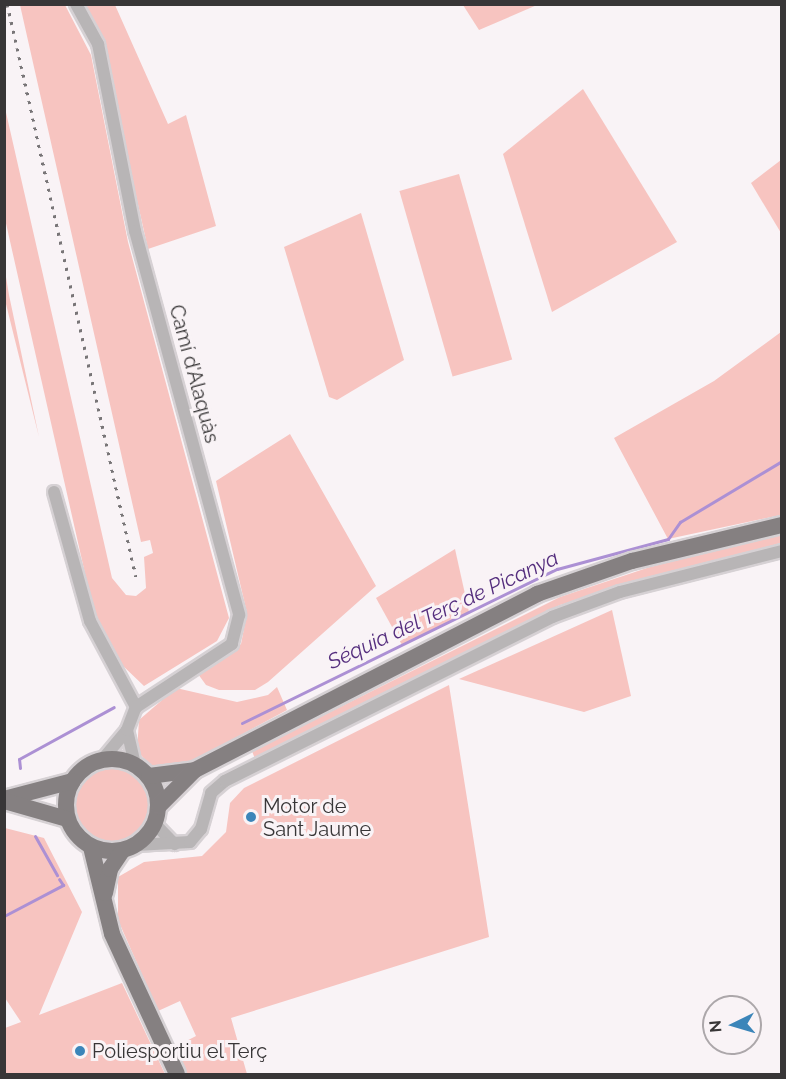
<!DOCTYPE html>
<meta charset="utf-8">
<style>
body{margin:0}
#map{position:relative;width:786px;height:1079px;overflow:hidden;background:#f9f3f6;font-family:Raleway,sans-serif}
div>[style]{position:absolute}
.green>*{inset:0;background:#f7c4c0;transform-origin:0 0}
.round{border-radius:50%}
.stream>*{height:3px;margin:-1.5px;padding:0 1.5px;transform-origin:1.5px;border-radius:1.5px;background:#ac90d4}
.roads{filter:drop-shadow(2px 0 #d6d1d4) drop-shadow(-2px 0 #d6d1d4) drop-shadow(0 2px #d6d1d4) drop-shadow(0 -2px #d6d1d4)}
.minor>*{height:12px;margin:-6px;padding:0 6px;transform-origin:6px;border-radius:6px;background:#b8b5b6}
.major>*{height:16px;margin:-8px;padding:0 8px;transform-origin:8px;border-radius:8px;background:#858081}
.major>.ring{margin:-8px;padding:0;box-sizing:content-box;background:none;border:16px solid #858081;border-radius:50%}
.rail>*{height:3px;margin-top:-1.5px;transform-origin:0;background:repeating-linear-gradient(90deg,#787577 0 3px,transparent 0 9px)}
.dots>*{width:16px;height:16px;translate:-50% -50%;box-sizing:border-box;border:3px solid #f9f3f6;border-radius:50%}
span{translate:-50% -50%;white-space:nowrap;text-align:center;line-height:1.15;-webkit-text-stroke:6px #f9f3f6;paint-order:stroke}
.street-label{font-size:20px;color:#383637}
.poi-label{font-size:20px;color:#383637}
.left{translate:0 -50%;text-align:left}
.water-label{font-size:21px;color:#552e7e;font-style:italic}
.frame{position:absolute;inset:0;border:6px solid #383637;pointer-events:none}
.north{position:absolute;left:702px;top:995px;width:60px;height:60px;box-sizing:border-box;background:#f9f3f6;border:2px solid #aca7aa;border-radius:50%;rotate:265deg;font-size:16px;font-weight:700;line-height:24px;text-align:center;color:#383637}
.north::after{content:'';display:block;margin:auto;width:21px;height:27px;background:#3b85b9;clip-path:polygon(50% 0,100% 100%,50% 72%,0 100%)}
</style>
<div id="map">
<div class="green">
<div style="clip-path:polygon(20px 5px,65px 5px,91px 55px,128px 242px,229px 618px,217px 641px,144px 686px,121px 664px,93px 609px,5px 219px,5px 108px,112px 578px,126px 595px,136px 596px,146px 588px,144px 557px,153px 553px,150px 540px,141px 542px)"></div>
<div style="clip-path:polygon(80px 5px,115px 5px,168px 124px,186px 115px,216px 226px,148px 249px,102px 44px)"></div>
<div style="clip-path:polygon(463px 5px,537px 5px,479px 30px)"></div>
<div style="clip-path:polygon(583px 89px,677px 242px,552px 312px,503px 154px)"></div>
<div style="clip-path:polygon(781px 160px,781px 233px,751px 183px)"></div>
<div style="left:459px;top:174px;width:193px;height:62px;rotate:74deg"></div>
<div style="clip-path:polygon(361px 213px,404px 360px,337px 400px,329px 397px,284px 247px)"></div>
<div style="clip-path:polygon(5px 271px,9px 295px,39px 437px,5px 300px)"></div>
<div style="clip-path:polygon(781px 332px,781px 515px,668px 539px,614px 438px,714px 381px)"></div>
<div style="clip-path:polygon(290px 434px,376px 586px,268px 682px,255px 690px,219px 690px,206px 685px,198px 674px,241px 644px,247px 613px,216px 481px)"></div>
<div style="clip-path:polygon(781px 534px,781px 543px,560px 605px,255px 759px,252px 751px,560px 597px,650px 567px)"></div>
<div style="clip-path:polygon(455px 549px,469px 612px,402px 645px,376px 598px)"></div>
<div style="clip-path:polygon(612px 610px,631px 696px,584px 712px,459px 679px)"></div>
<div style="clip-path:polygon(449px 685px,489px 937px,231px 1018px,247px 1074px,181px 1074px,169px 1050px,196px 1036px,180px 1001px,158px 1011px,118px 920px,118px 877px,144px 862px,202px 856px,226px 832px,230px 803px,244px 788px)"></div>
<div style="clip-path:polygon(277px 687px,287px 710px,176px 770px,150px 765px,137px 751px,139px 720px,176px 688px,237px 702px,268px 695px)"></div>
<div class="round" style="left:73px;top:765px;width:80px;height:80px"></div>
<div style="clip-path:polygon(5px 828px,44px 838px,82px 912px,39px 1015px,122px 983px,165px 1074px,5px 1074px,5px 1028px,21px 1022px,5px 998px)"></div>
</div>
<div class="stream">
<div style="left:242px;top:723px;width:351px;rotate:-26.1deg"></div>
<div style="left:557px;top:569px;width:115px;rotate:-15.1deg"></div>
<div style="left:668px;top:539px;width:21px;rotate:-55deg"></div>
<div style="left:680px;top:522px;width:119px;rotate:-30.9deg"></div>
<div style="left:20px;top:768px;width:9px;rotate:-96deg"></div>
<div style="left:19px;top:759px;width:108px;rotate:-28.7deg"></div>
<div style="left:35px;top:836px;width:45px;rotate:60.6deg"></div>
<div style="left:4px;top:916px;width:67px;rotate:-27.7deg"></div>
<div style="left:63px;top:885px;width:7px;rotate:-124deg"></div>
</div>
<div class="roads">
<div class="minor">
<div style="left:76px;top:4px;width:46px;rotate:61.2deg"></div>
<div style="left:98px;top:44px;width:191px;rotate:78.8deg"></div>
<div style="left:135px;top:231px;width:398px;rotate:74.8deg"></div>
<div style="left:239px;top:615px;width:30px;rotate:104deg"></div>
<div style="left:232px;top:644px;width:115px;rotate:146.7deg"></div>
<div style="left:54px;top:492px;width:134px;rotate:74.4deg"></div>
<div style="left:90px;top:621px;width:98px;rotate:61.9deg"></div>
<div style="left:127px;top:730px;width:36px;rotate:77deg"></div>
<div style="left:102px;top:760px;width:39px;rotate:-50deg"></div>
<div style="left:127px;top:730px;width:25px;rotate:-69deg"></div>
<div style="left:155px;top:824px;width:28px;rotate:46deg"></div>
<div style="left:136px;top:845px;width:54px;rotate:-3.2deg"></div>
<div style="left:190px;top:842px;width:17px;rotate:-50deg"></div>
<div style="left:201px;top:829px;width:37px;rotate:-74deg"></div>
<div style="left:211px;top:793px;width:18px;rotate:-41deg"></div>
<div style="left:225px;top:781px;width:366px;rotate:-26.6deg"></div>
<div style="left:552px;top:617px;width:72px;rotate:-20.2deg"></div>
<div style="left:620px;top:592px;width:167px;rotate:-14.2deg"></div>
</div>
<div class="major">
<div class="ring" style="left:66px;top:759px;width:76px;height:76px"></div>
<div style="left:149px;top:776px;width:46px;rotate:-7.4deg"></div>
<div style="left:195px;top:770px;width:385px;rotate:-27.2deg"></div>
<div style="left:537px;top:594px;width:101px;rotate:-19.2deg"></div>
<div style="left:632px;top:561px;width:154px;rotate:-13.5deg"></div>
<div style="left:4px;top:799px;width:71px;rotate:-14.6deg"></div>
<div style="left:8px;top:802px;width:61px;rotate:16.1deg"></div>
<div style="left:159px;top:806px;width:49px;rotate:-45deg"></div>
<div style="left:91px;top:847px;width:89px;rotate:76.4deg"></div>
<div style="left:112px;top:934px;width:154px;rotate:65.1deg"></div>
<div style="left:105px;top:893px;width:25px;rotate:-78deg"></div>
<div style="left:110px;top:869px;width:22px;rotate:-56deg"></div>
</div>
</div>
<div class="rail">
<div style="left:7px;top:4px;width:587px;rotate:77.31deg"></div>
</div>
<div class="dots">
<div style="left:251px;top:817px;background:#3b85b9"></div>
<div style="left:80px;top:1051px;background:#3b85b9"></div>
</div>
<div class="street-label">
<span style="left:194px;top:374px;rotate:75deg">Camí d'Alaquàs</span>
</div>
<div class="poi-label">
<span class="left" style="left:263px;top:818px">Motor de<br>Sant Jaume</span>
<span class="left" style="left:92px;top:1051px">Poliesportiu el Terç</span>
</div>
<div class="water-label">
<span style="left:443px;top:610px;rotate:-25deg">Séquia del Terç de Picanya</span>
</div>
<div class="frame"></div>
<div class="north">N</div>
</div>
